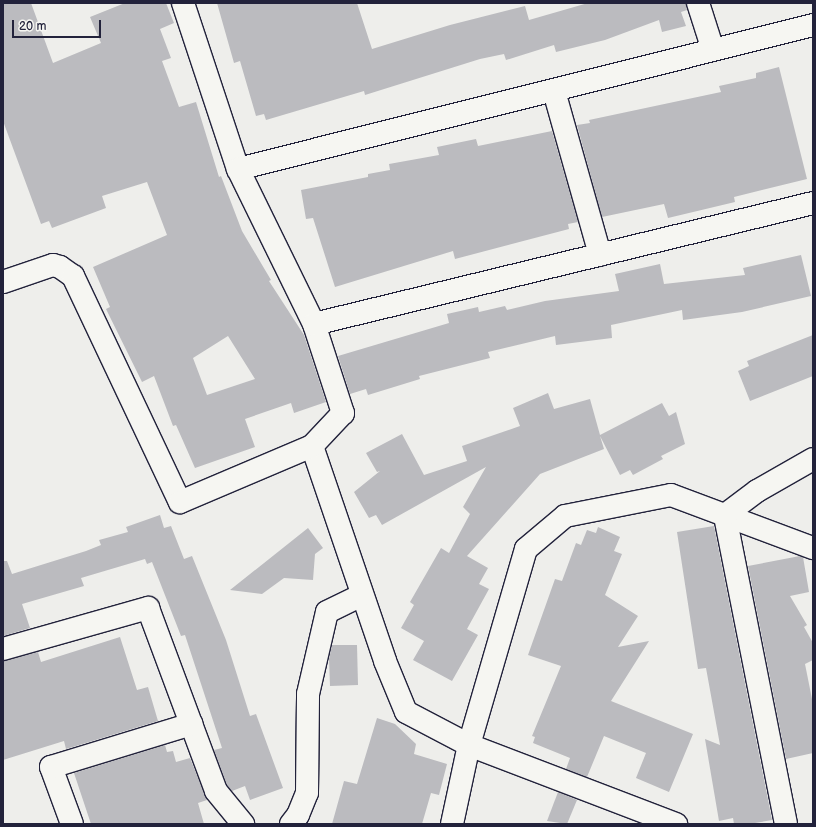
<!DOCTYPE html>
<style>
body{margin:0}
#map{position:relative;width:816px;height:827px;overflow:hidden;background:#eeeeeb;font-family:"Balsamiq Sans",sans-serif}
div>[style]{position:absolute}
.building>*{inset:0;background:#bbbbbf}
.roads{filter:drop-shadow(1px 0 #22223b) drop-shadow(-1px 0 #22223b) drop-shadow(0 1px #22223b) drop-shadow(0 -1px #22223b)}
.minor>*{height:22px;margin:-11px;padding:0 11px;transform-origin:11px;border-radius:11px;background:#f6f6f2}
span{translate:-50% -50%;white-space:nowrap;text-align:center;line-height:1.15;-webkit-text-stroke:4px #f6f6f2;paint-order:stroke}
.frame{position:absolute;inset:0;border:4px solid #22223b;pointer-events:none}
.scale{position:absolute;left:12px;top:20px;width:89px;height:18px;box-sizing:border-box;border:2px solid #22223b;border-top:0;padding-left:5px;font-size:12px;line-height:14px;white-space:nowrap;color:#22223b;-webkit-text-stroke:3px #f6f6f2;paint-order:stroke}
</style>
<div id="map">
<div class="building">
<div style="clip-path:polygon(evenodd,3px 3px,31px 3px,53px 63px,101px 43px,90px 17px,125px 3px,166px 3px,174px 23px,160px 29px,171px 58px,162px 61px,179px 107px,196px 102px,219px 177px,221px 176px,242px 231px,271px 280px,269px 281px,304px 335px,326px 402px,294px 413px,291px 403px,245px 419px,255px 447px,195px 468px,176px 425px,173px 426px,154px 376px,142px 382px,106px 309px,110px 307px,93px 267px,167px 235px,147px 182px,102px 196px,106px 208px,52px 228px,49px 221px,41px 224px,3px 121px,3px 3px,228px 336px,255px 379px,207px 395px,193px 358px,228px 336px)"></div>
<div style="clip-path:polygon(217px 3px,357px 3px,372px 49px,450px 25px,525px 6px,529px 20px,588px 3px,686px 3px,687px 10px,681px 12px,686px 26px,662px 32px,659px 20px,605px 40px,556px 52px,554px 45px,506px 60px,504px 54px,480px 59px,365px 95px,364px 91px,266px 120px,264px 114px,256px 116px,240px 61px,234px 63px)"></div>
<div style="clip-path:polygon(779px 67px,807px 179px,734px 197px,735px 202px,668px 218px,664px 204px,602px 217px,577px 125px,590px 123px,589px 120px,721px 92px,719px 86px,756px 78px,756px 73px)"></div>
<div style="clip-path:polygon(552px 131px,578px 222px,568px 224px,569px 229px,455px 259px,453px 251px,335px 287px,313px 218px,306px 219px,301px 190px,368px 177px,368px 174px,390px 170px,389px 164px,439px 155px,437px 147px,476px 139px,478px 146px)"></div>
<div style="clip-path:polygon(801px 255px,811px 296px,742px 312px,683px 320px,682px 310px,611px 325px,612px 338px,556px 345px,555px 336px,488px 352px,490px 358px,419px 376px,420px 379px,368px 395px,366px 389px,350px 394px,338px 356px,449px 323px,447px 314px,478px 307px,479px 312px,505px 306px,507px 310px,545px 301px,619px 291px,615px 274px,660px 264px,664px 284px,745px 275px,743px 268px)"></div>
<div style="clip-path:polygon(813px 335px,813px 376px,750px 401px,738px 371px,749px 366px,747px 361px)"></div>
<div style="clip-path:polygon(548px 393px,554px 409px,590px 399px,600px 435px,662px 403px,669px 416px,676px 412px,685px 444px,661px 456px,663px 459px,633px 475px,630px 470px,620px 475px,600px 436px,604px 449px,540px 474px,467px 556px,488px 568px,479px 584px,489px 589px,467px 629px,478px 635px,452px 681px,413px 660px,424px 641px,401px 628px,414px 605px,410px 602px,441px 548px,449px 553px,470px 514px,463px 507px,486px 467px,382px 525px,376px 515px,369px 518px,354px 492px,380px 471px,377px 472px,366px 453px,402px 434px,424px 475px,467px 461px,462px 446px,520px 426px,513px 408px)"></div>
<div style="clip-path:polygon(160px 515px,164px 528px,171px 526px,184px 559px,192px 556px,226px 640px,250px 716px,256px 714px,283px 788px,250px 800px,245px 786px,232px 791px,227px 785px,214px 750px,222px 748px,185px 635px,181px 636px,152px 562px,147px 564px,145px 559px,81px 578px,84px 586px,22px 604px,30px 628px,3px 636px,3px 561px,7px 561px,12px 574px,86px 551px,101px 545px,99px 540px,128px 532px,126px 527px)"></div>
<div style="clip-path:polygon(714px 526px,772px 820px,749px 824px,734px 824px,733px 818px,719px 821px,705px 739px,720px 745px,706px 668px,698px 669px,677px 532px)"></div>
<div style="clip-path:polygon(598px 527px,620px 537px,614px 551px,622px 554px,605px 595px,638px 616px,618px 647px,649px 641px,611px 701px,693px 734px,669px 792px,636px 778px,646px 753px,604px 736px,587px 777px,566px 769px,570px 758px,533px 743px,535px 737px,532px 736px,561px 666px,528px 655px,555px 579px,562px 581px,576px 543px,581px 545px,587px 530px,596px 533px)"></div>
<div style="clip-path:polygon(308px 528px,323px 548px,315px 554px,313px 580px,284px 578px,262px 594px,230px 590px)"></div>
<div style="clip-path:polygon(800px 556px,803px 557px,809px 592px,790px 596px,807px 625px,804px 627px,813px 643px,813px 660px,805px 664px,813px 704px,813px 753px,786px 759px,748px 566px)"></div>
<div style="clip-path:polygon(120px 637px,137px 690px,148px 687px,158px 721px,66px 749px,64px 741px,3px 760px,3px 661px,38px 652px,41px 662px)"></div>
<div style="clip-path:polygon(332px 645px,357px 645px,358px 685px,330px 686px,329px 659px)"></div>
<div style="clip-path:polygon(377px 718px,395px 724px,416px 744px,414px 754px,447px 764px,439px 795px,431px 793px,422px 824px,332px 824px,344px 781px,357px 784px)"></div>
<div style="clip-path:polygon(165px 745px,167px 752px,173px 751px,176px 762px,190px 758px,207px 800px,198px 803px,204px 824px,91px 824px,74px 773px)"></div>
<div style="clip-path:polygon(558px 792px,577px 800px,567px 824px,547px 821px)"></div>
</div>
<div class="roads">
<div class="minor">
<div style="left:183px;top:3px;width:175px;rotate:71.7deg"></div>
<div style="left:238px;top:169px;width:173px;rotate:63.9deg"></div>
<div style="left:314px;top:324px;width:94px;rotate:72deg"></div>
<div style="left:343px;top:413px;width:45px;rotate:133.2deg"></div>
<div style="left:312px;top:446px;width:227px;rotate:71.2deg"></div>
<div style="left:385px;top:661px;width:55px;rotate:67.6deg"></div>
<div style="left:406px;top:712px;width:71px;rotate:27.6deg"></div>
<div style="left:469px;top:745px;width:222px;rotate:20.9deg"></div>
<div style="left:698px;top:3px;width:49px;rotate:72.3deg"></div>
<div style="left:554px;top:91px;width:170px;rotate:74.3deg"></div>
<div style="left:238px;top:169px;width:593px;rotate:-14.06deg"></div>
<div style="left:3px;top:282px;width:53px;rotate:-18.8deg"></div>
<div style="left:53px;top:265px;width:7px;rotate:16deg"></div>
<div style="left:60px;top:267px;width:16px;rotate:35deg"></div>
<div style="left:73px;top:276px;width:250px;rotate:64.7deg"></div>
<div style="left:180px;top:502px;width:143px;rotate:-23deg"></div>
<div style="left:314px;top:324px;width:513px;rotate:-13.63deg"></div>
<div style="left:3px;top:649px;width:151px;rotate:-15.8deg"></div>
<div style="left:148px;top:608px;width:195px;rotate:69.6deg"></div>
<div style="left:216px;top:791px;width:43px;rotate:50.7deg"></div>
<div style="left:72px;top:824px;width:61px;rotate:-110.2deg"></div>
<div style="left:51px;top:767px;width:147px;rotate:-17deg"></div>
<div style="left:291px;top:824px;width:11px;rotate:-52deg"></div>
<div style="left:298px;top:815px;width:24px;rotate:-68deg"></div>
<div style="left:307px;top:793px;width:99px;rotate:-89.4deg"></div>
<div style="left:308px;top:694px;width:84px;rotate:-77deg"></div>
<div style="left:327px;top:612px;width:39px;rotate:-26deg"></div>
<div style="left:452px;top:824px;width:81px;rotate:-77.9deg"></div>
<div style="left:469px;top:745px;width:204px;rotate:-73.8deg"></div>
<div style="left:526px;top:549px;width:51px;rotate:-40.2deg"></div>
<div style="left:565px;top:516px;width:108px;rotate:-11.2deg"></div>
<div style="left:671px;top:495px;width:152px;rotate:20.5deg"></div>
<div style="left:786px;top:824px;width:315px;rotate:-101.2deg"></div>
<div style="left:725px;top:515px;width:40px;rotate:-37deg"></div>
<div style="left:757px;top:491px;width:64px;rotate:-29.7deg"></div>
</div>
</div>
<div class="frame"></div>
<div class="scale">20 m</div>
</div>
